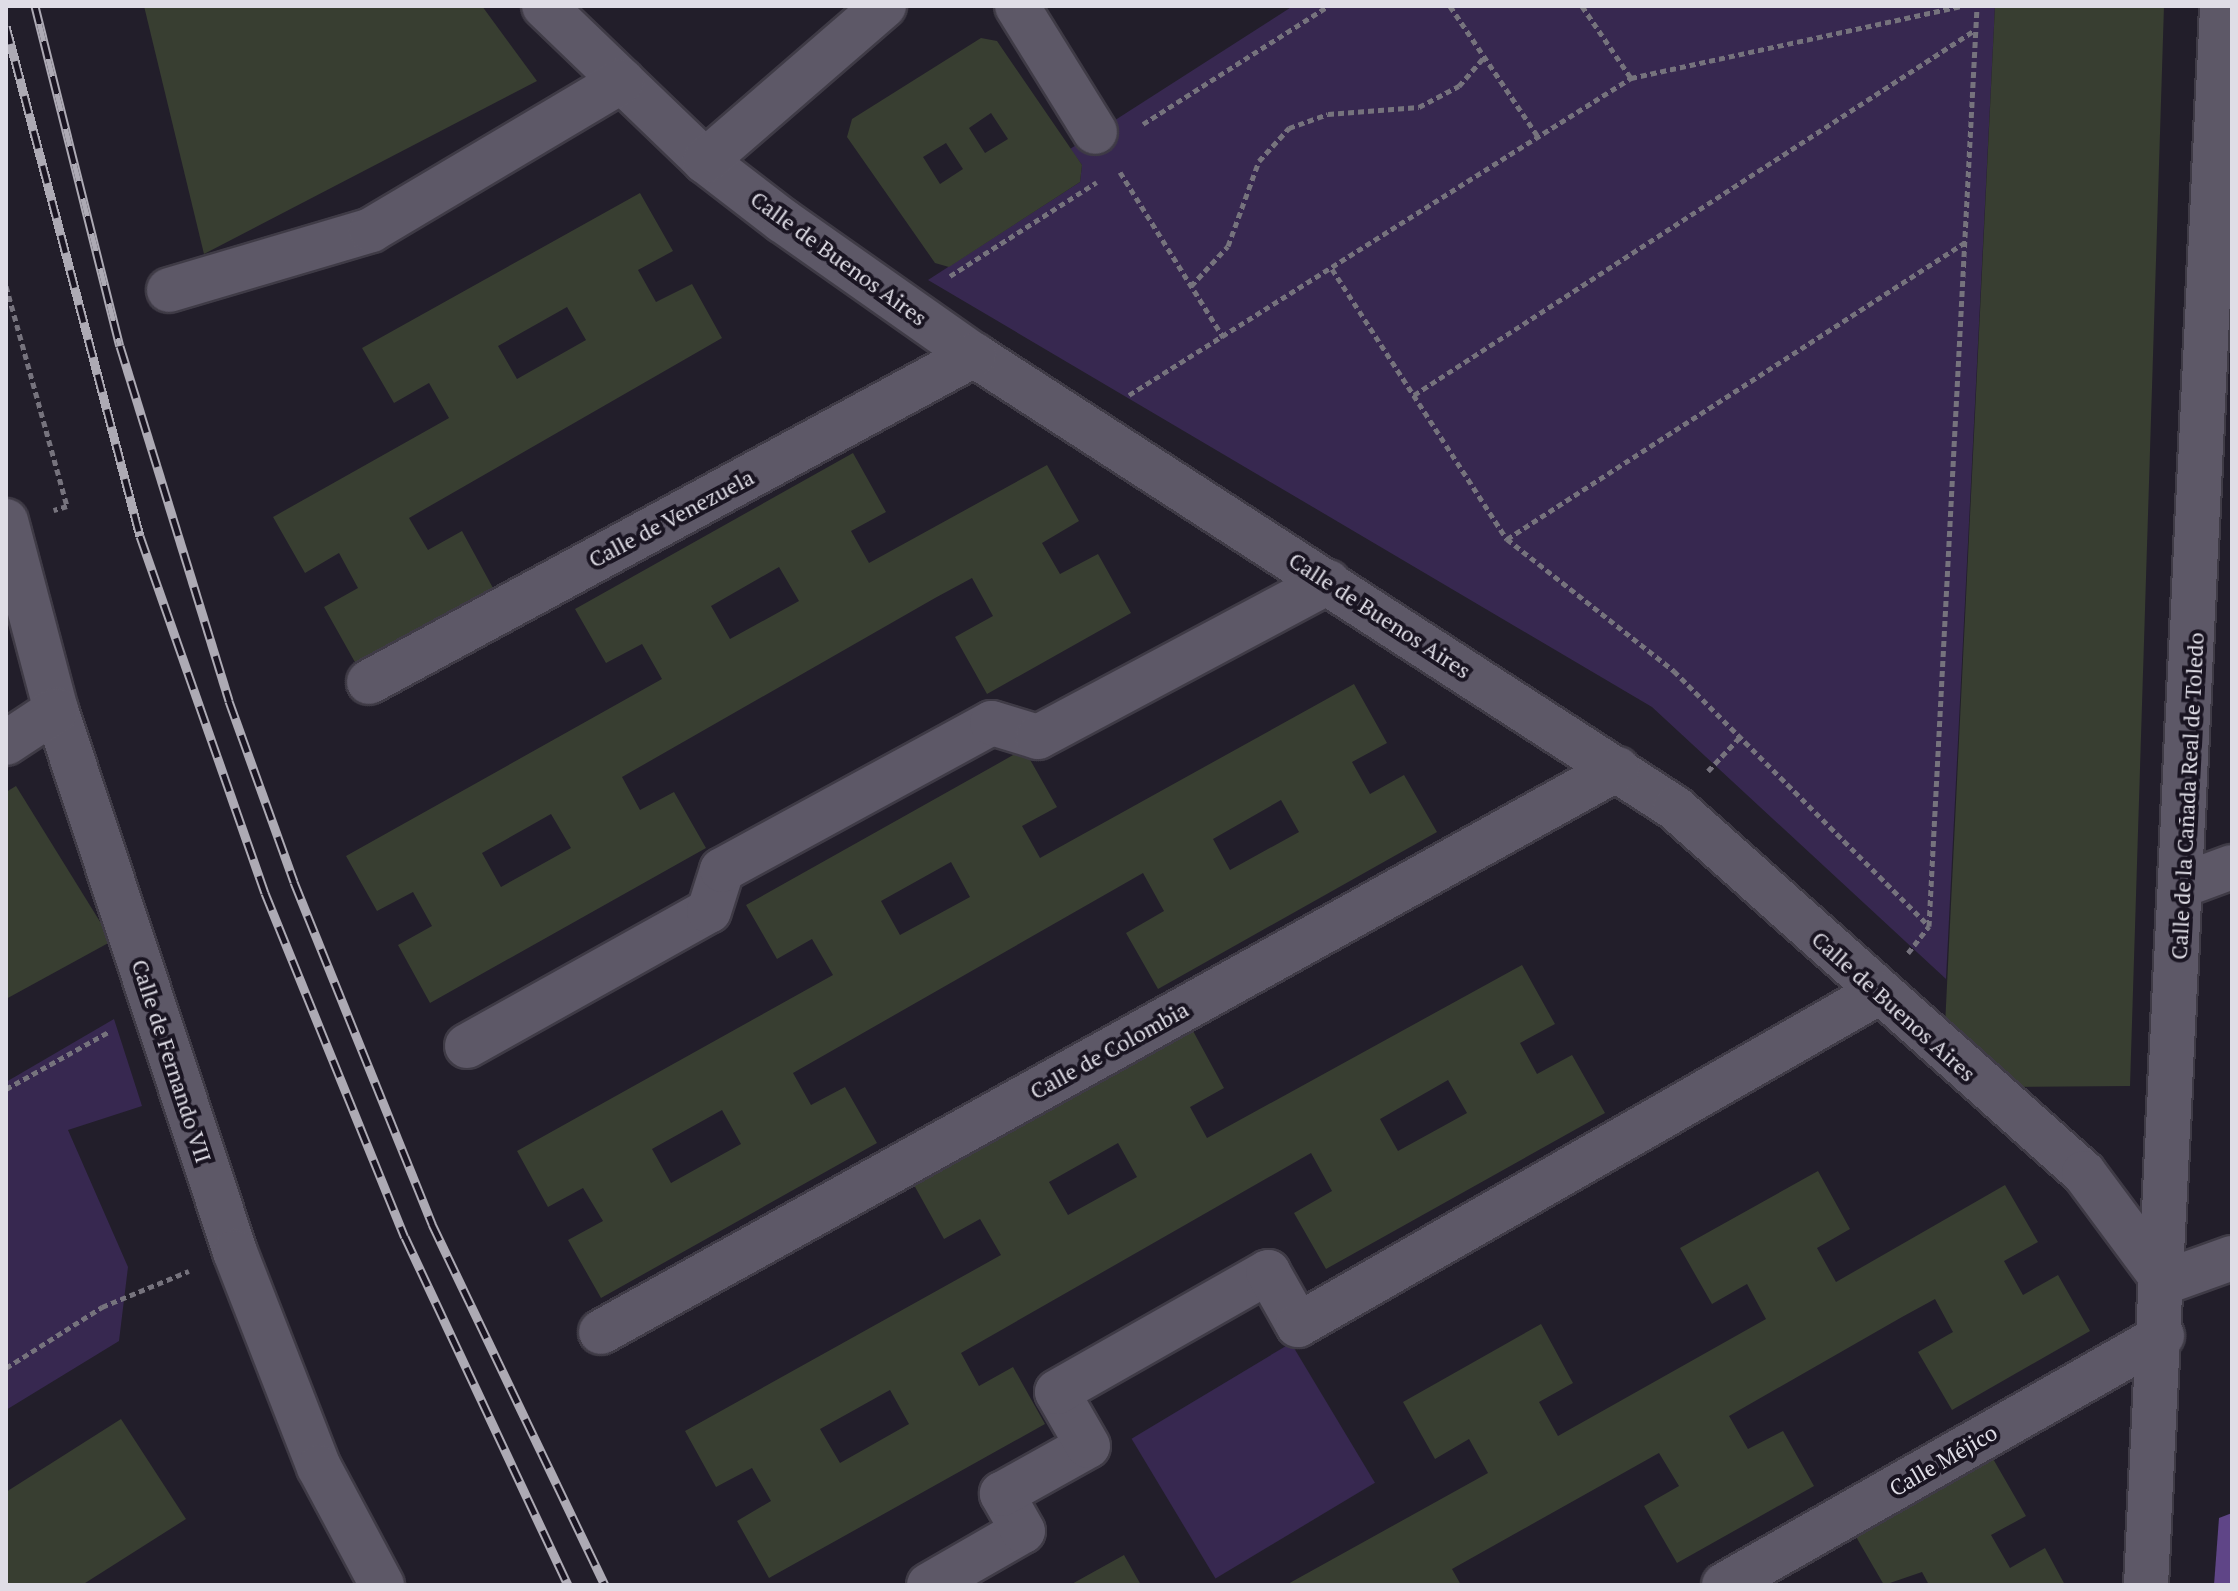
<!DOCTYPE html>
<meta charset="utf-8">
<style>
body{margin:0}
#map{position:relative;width:2238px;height:1591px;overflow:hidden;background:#221e2a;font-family:"PT Serif",serif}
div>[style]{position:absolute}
.green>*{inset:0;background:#372850;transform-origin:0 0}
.water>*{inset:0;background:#5f4587}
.building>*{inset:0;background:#383e31}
.path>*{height:5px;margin-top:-2.5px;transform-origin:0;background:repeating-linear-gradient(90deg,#76737d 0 6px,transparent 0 10px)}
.roads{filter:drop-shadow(2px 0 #3f3b46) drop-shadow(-2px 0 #3f3b46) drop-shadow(0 2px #3f3b46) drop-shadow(0 -2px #3f3b46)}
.minor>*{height:44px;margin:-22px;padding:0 22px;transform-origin:22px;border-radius:22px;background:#5d5867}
.rail>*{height:9px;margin-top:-4.5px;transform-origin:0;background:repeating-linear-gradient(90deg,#191421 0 18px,#adaab4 0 36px);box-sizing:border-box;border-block:2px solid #adaab4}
span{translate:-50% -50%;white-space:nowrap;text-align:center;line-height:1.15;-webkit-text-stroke:8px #191421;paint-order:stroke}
.street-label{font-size:22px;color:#dfdde6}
.frame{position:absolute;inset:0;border:8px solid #dfdde6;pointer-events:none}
</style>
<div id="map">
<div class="green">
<div style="clip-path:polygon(1293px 6px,1995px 6px,1946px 979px,1652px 707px,928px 280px,1080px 182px,1082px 165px,1070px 149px)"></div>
<div style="clip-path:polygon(114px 1019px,142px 1106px,68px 1130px,128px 1267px,119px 1341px,6px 1410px,6px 1082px)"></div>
<div style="left:1291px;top:1343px;width:163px;height:186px;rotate:59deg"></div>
</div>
<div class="water">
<div style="clip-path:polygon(2232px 1513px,2232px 1585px,2214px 1585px,2219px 1518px)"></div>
</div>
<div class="building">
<div style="clip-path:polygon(144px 6px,482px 6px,537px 81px,204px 254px)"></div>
<div style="clip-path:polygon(1995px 6px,2164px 6px,2130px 1086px,2011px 1087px,1945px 1026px)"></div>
<div style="clip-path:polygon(evenodd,981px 38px,997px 41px,1082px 165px,1080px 182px,949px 267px,935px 263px,847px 137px,852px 119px,981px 38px,991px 113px,1008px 139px,985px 153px,969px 128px,991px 113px,981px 38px,946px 143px,963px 169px,940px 184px,923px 157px,946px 143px)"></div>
<div style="clip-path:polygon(evenodd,640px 193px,673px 251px,638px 270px,656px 302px,692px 284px,722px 338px,409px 518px,428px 550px,462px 531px,493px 588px,356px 664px,324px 607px,358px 588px,339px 553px,305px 573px,273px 517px,449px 418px,429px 383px,394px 403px,362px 348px,640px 193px,567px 307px,586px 340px,517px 379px,498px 346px,567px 307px)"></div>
<div style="clip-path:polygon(evenodd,853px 453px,886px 512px,851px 531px,869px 563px,1047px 465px,1079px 521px,1042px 543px,1060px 574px,1098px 554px,1131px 613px,987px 694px,955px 637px,993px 616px,972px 578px,935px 598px,622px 777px,640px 810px,674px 792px,706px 848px,430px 1003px,398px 945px,432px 926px,413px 892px,377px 911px,346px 856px,662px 679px,642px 644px,606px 663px,575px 609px,853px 453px,779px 567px,799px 601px,730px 639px,711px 606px,779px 567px,853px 453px,551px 814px,571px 848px,501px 887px,482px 853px,551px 814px)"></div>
<div style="clip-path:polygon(evenodd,1354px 684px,1387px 743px,1352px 762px,1370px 794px,1404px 775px,1437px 832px,1158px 989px,1126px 933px,1164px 911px,1143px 873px,793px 1073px,811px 1105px,845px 1087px,877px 1143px,601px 1298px,568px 1240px,603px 1221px,583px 1188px,548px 1207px,517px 1151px,833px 975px,812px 939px,777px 959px,746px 905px,1024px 749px,1057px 807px,1022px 826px,1040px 858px,1354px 684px,1281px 800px,1299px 832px,1230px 870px,1213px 839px,1281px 800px,1354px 684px,951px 862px,970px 897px,900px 935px,881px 901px,951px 862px,1354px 684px,722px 1110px,741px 1144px,671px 1183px,652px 1149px,722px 1110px)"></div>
<div style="clip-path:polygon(16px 786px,112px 941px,6px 999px,6px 792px)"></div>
<div style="clip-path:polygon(evenodd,1522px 965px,1555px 1024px,1520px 1043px,1537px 1074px,1572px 1055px,1605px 1113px,1326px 1269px,1294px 1213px,1332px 1191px,1311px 1153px,961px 1353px,979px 1386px,1013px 1367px,1045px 1424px,769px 1578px,737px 1521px,771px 1501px,752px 1468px,716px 1487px,685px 1431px,1001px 1255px,980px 1219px,944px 1239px,914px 1185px,1192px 1029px,1224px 1088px,1190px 1107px,1207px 1138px,1522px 965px,1448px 1080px,1467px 1113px,1398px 1151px,1380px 1119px,1448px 1080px,1522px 965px,1118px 1143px,1137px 1177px,1068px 1215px,1049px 1182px,1118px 1143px,1522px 965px,890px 1390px,909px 1424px,840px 1463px,820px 1429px,890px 1390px)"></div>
<div style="clip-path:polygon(1818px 1171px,1850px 1229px,1817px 1248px,1836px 1282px,2005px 1185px,2038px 1242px,2004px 1261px,2023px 1295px,2058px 1275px,2090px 1331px,1952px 1410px,1918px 1352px,1953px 1332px,1935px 1299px,1902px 1317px,1729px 1416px,1748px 1449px,1783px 1431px,1814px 1486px,1677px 1563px,1644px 1506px,1679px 1486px,1659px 1453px,1452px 1569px,1461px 1585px,1286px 1585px,1488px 1473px,1469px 1439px,1435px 1459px,1403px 1402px,1541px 1324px,1573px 1383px,1539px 1402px,1558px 1436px,1766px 1319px,1747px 1284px,1712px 1304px,1680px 1248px)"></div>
<div style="clip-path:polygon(121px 1419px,186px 1519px,82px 1585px,6px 1585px,6px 1492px)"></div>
<div style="clip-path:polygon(1992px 1457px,2026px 1516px,1991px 1535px,2010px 1568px,2045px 1548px,2065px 1585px,1929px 1585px,1922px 1572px,1884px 1585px,1855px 1535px)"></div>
<div style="clip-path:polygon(1124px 1555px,1141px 1585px,1070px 1585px)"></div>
</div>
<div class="path">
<div style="left:1450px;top:6px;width:159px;rotate:56deg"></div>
<div style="left:1582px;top:6px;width:87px;rotate:55.8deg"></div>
<div style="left:1143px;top:124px;width:219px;rotate:-32.5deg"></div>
<div style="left:1120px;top:172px;width:195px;rotate:58deg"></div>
<div style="left:1332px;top:269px;width:322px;rotate:57.1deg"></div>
<div style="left:1507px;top:539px;width:544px;rotate:-32.93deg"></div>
<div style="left:950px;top:276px;width:174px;rotate:-32.6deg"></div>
<div style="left:6px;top:286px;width:228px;rotate:74.5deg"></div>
<div style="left:67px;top:506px;width:14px;rotate:163deg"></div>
<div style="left:1191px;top:286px;width:54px;rotate:-47.2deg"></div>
<div style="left:1228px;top:246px;width:90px;rotate:-70deg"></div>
<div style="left:1259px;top:161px;width:45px;rotate:-47.7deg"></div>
<div style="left:1289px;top:128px;width:41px;rotate:-19.7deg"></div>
<div style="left:1328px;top:114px;width:91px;rotate:-4.4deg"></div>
<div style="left:1419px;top:107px;width:45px;rotate:-27.7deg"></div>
<div style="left:1459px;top:86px;width:38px;rotate:-49deg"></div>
<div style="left:1129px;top:395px;width:594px;rotate:-32.27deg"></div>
<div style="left:1631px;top:78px;width:338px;rotate:-12.3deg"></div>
<div style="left:1414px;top:395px;width:669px;rotate:-33.05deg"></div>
<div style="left:1507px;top:539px;width:213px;rotate:38.3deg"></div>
<div style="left:1674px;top:671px;width:361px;rotate:45deg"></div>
<div style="left:1708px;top:771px;width:47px;rotate:-46.7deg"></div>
<div style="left:1908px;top:953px;width:34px;rotate:-52deg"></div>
<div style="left:1929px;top:926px;width:921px;rotate:-87.01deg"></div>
<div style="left:6px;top:1089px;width:119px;rotate:-29.1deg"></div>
<div style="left:6px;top:1368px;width:114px;rotate:-32.4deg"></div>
<div style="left:102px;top:1307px;width:94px;rotate:-22.5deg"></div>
</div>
<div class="roads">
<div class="minor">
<div style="left:544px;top:6px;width:223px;rotate:43.9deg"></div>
<div style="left:705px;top:161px;width:98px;rotate:37.6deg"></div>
<div style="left:783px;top:221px;width:233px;rotate:35.1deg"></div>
<div style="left:974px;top:355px;width:835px;rotate:32.87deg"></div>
<div style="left:1675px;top:808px;width:548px;rotate:41.75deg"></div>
<div style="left:2084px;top:1173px;width:136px;rotate:53.4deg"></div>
<div style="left:1017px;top:6px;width:148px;rotate:58.2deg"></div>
<div style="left:705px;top:161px;width:237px;rotate:-40.9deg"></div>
<div style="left:169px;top:290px;width:211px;rotate:-16.5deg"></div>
<div style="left:371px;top:230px;width:292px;rotate:-30.7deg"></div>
<div style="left:6px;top:521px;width:196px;rotate:75.2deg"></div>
<div style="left:56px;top:710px;width:571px;rotate:71.72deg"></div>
<div style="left:235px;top:1252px;width:231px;rotate:68.7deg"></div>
<div style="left:319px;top:1467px;width:134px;rotate:61.9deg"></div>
<div style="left:369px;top:682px;width:688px;rotate:-28.39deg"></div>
<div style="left:6px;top:743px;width:60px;rotate:-33.4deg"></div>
<div style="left:2183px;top:885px;width:52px;rotate:-20.2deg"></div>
<div style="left:467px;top:1046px;width:277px;rotate:-29.2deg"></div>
<div style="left:709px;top:911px;width:43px;rotate:-72.4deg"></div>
<div style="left:722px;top:870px;width:307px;rotate:-28.6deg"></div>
<div style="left:992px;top:723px;width:48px;rotate:16.9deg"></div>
<div style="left:1038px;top:737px;width:329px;rotate:-28.1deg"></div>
<div style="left:2165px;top:1282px;width:71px;rotate:-19.7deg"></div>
<div style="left:601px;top:1332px;width:1162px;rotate:-28.99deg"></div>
<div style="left:929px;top:1585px;width:108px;rotate:-29.9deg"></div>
<div style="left:1023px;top:1531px;width:43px;rotate:-119.6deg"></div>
<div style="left:1002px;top:1494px;width:98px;rotate:-29.2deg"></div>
<div style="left:1088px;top:1446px;width:62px;rotate:-119.9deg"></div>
<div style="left:1057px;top:1392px;width:243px;rotate:-29.6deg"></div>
<div style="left:1268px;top:1272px;width:61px;rotate:60.5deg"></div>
<div style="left:1298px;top:1325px;width:668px;rotate:-29.79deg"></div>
<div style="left:1724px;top:1585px;width:504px;rotate:-29.62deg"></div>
<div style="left:2146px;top:1585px;width:1581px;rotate:-87.24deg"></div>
</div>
</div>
<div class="rail">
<div style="left:35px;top:6px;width:350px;rotate:76deg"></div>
<div style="left:120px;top:346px;width:371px;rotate:72.9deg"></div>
<div style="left:229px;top:701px;width:192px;rotate:70.2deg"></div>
<div style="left:294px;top:882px;width:369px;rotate:68deg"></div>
<div style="left:432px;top:1224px;width:400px;rotate:64.4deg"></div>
<div style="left:6px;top:26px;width:527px;rotate:75.28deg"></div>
<div style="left:140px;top:536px;width:378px;rotate:70.7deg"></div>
<div style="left:265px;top:893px;width:371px;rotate:67.9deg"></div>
<div style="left:405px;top:1237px;width:384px;rotate:64.9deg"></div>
</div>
<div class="street-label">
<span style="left:839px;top:258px;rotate:36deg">Calle de Buenos Aires</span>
<span style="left:671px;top:518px;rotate:-28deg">Calle de Venezuela</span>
<span style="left:1380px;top:615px;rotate:33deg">Calle de Buenos Aires</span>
<span style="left:2187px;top:796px;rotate:-87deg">Calle de la Cañada Real de Toledo</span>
<span style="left:1894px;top:1006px;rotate:42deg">Calle de Buenos Aires</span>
<span style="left:1109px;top:1050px;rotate:-29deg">Calle de Colombia</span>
<span style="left:172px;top:1061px;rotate:72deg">Calle de Fernando VII</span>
<span style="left:1943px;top:1460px;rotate:-30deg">Calle Méjico</span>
</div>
<div class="frame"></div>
</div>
